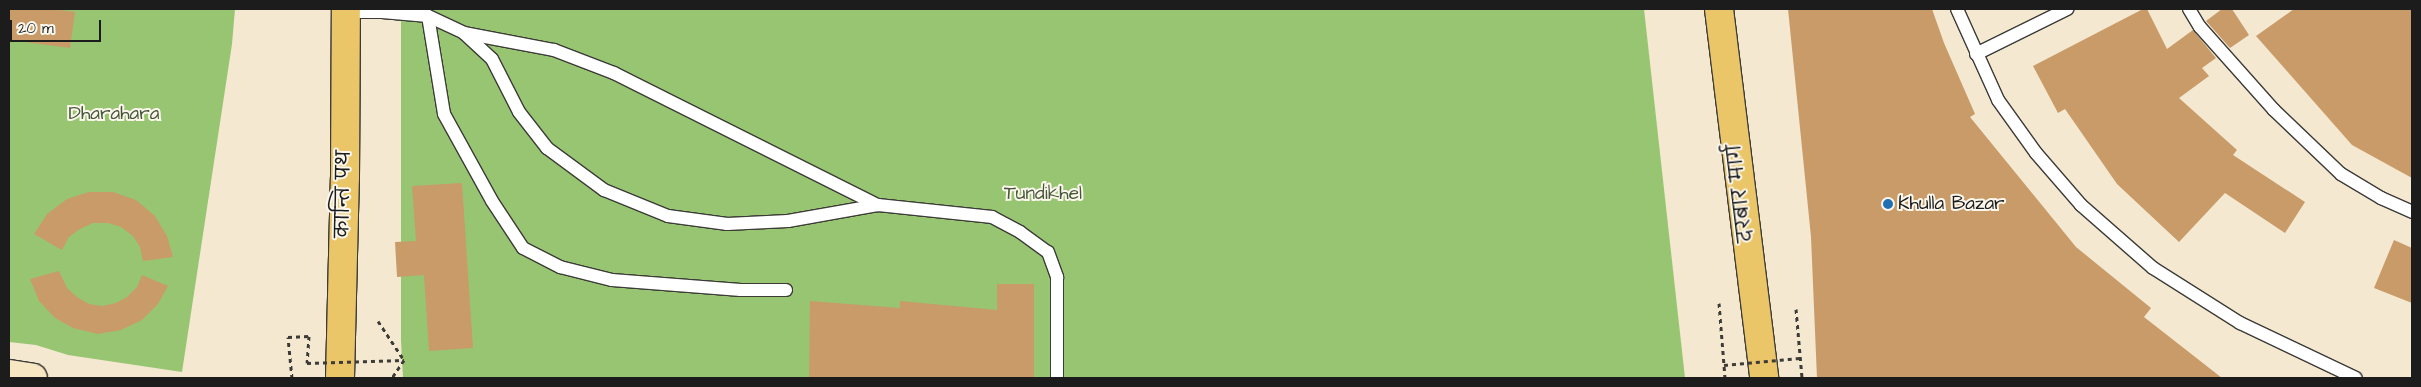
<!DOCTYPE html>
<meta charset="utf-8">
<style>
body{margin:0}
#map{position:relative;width:2421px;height:387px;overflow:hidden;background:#f4e8d1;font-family:"Architects Daughter","Playpen Sans Deva",sans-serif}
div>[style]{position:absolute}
.green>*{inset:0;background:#98c572}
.building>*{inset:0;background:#c99b69}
.path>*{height:3px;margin-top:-1.5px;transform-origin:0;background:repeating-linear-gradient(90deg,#3c3b37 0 4px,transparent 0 8px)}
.roads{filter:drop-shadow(1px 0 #3c3b37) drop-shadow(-1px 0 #3c3b37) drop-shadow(0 1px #3c3b37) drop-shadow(0 -1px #3c3b37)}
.lane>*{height:12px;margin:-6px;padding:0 6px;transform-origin:6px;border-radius:6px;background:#fff}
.secondary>*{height:28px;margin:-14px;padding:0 14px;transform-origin:14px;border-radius:14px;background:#f7e8c3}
.primary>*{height:28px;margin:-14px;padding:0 14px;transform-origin:14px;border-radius:14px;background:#ebc669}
.path-bridge>*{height:3px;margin-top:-1.5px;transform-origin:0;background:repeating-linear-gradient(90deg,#3c3b37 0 4px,transparent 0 8px)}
.dots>*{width:14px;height:14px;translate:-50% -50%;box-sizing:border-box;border:2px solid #fbf7ec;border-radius:50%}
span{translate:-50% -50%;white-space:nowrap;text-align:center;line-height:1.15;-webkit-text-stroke:4px #fbf7ec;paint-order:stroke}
.park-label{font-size:19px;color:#47573a}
.street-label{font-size:19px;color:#1c1c1c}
.poi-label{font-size:19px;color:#1c1c1c}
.left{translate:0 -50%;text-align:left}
.frame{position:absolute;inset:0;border:10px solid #1c1c1c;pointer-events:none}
.scale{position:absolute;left:10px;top:20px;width:91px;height:22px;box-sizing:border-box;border:2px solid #1c1c1c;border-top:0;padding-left:6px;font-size:15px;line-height:18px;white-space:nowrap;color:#1c1c1c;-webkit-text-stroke:4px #fbf7ec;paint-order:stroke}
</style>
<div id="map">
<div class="green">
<div style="clip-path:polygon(9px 9px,235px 9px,232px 44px,182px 372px,68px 355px,36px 345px,9px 342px)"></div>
<div style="clip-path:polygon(401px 9px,1644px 9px,1685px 378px,403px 378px,401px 340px)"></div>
</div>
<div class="building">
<div style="clip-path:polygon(9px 9px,52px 9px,75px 12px,70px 48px,9px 40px)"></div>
<div style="clip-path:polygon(1788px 9px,1932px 9px,1944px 43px,1975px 114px,1970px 117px,2076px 247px,2151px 308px,2144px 317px,2222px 378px,1817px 378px,1811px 237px)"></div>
<div style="clip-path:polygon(2143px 9px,2147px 9px,2167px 49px,2193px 30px,2216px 58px,2202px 68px,2209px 76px,2179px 98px,2237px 150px,2233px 155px,2305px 202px,2285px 233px,2225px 193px,2179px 242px,2117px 184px,2065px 109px,2058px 113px,2033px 66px)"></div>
<div style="clip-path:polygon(2222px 9px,2232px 9px,2249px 35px,2230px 48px,2206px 21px)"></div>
<div style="clip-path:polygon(2294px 9px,2412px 9px,2412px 178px,2352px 145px,2256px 36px)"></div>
<div style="clip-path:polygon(462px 183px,473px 348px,429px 351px,424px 275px,397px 277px,395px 242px,416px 241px,412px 186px)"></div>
<div style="clip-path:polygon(89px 192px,113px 192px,136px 200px,155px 216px,167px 236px,173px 257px,143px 261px,140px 247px,133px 236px,121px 227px,108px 223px,93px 223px,80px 229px,69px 237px,62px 250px,34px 234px,47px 214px,67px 199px)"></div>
<div style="clip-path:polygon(2394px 240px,2412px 248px,2412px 303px,2374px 288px)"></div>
<div style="clip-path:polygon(59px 271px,67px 288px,77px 297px,89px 304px,102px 306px,116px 303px,127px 297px,137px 287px,142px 275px,168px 286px,158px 304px,142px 320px,121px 330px,98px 334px,73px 328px,55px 318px,39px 301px,30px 279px)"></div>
<div style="clip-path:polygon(997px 284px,1034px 284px,1034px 378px,809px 378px,810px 301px,900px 308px,900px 301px,997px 310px)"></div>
</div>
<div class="path">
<div style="left:1719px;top:303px;width:75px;rotate:85.4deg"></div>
<div style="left:1796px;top:309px;width:69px;rotate:85deg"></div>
<div style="left:378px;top:321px;width:47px;rotate:56.3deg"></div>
<div style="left:404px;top:360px;width:22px;rotate:124deg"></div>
<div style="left:292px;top:378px;width:41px;rotate:-95.6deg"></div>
<div style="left:288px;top:337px;width:21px;rotate:-3deg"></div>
<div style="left:309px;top:336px;width:27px;rotate:94deg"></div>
</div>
<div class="roads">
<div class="lane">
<div style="left:1957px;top:9px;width:100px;rotate:65.7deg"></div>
<div style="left:1998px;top:100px;width:65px;rotate:54.4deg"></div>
<div style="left:2036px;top:153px;width:69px;rotate:49.1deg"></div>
<div style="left:2081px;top:205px;width:96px;rotate:41.2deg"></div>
<div style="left:2153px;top:268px;width:103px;rotate:32.3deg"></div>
<div style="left:2240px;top:323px;width:128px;rotate:25.4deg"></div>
<div style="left:2189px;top:9px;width:21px;rotate:59deg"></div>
<div style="left:2200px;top:27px;width:111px;rotate:48.3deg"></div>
<div style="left:2274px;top:110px;width:93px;rotate:43.7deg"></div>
<div style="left:2341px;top:174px;width:47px;rotate:31deg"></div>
<div style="left:2381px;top:198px;width:34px;rotate:24deg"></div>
<div style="left:346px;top:12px;width:36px"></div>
<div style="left:382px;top:12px;width:46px;rotate:5deg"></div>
<div style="left:428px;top:16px;width:40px;rotate:25deg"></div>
<div style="left:464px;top:33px;width:38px;rotate:43deg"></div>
<div style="left:492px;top:59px;width:59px;rotate:63deg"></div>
<div style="left:519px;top:112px;width:46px;rotate:52.1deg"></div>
<div style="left:547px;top:148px;width:71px;rotate:36.4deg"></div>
<div style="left:604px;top:190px;width:69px;rotate:22.1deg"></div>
<div style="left:668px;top:216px;width:60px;rotate:7.7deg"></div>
<div style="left:727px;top:224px;width:61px;rotate:-2.8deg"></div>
<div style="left:788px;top:221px;width:91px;rotate:-10.1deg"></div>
<div style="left:878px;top:205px;width:115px;rotate:6deg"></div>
<div style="left:992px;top:217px;width:32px;rotate:28deg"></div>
<div style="left:1020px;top:232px;width:34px;rotate:36deg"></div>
<div style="left:1048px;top:252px;width:27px;rotate:70deg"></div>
<div style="left:1057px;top:277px;width:101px;rotate:90deg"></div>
<div style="left:428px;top:16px;width:99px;rotate:80.7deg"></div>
<div style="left:444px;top:114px;width:99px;rotate:61.1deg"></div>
<div style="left:492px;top:201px;width:56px;rotate:56.6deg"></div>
<div style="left:523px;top:248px;width:42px;rotate:27.2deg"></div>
<div style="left:560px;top:267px;width:54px;rotate:14deg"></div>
<div style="left:612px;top:280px;width:129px;rotate:4.4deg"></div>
<div style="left:741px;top:290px;width:45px"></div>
<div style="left:464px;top:33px;width:92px;rotate:10.7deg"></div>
<div style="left:554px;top:50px;width:64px;rotate:21deg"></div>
<div style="left:614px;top:73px;width:295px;rotate:26.6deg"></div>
<div style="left:1976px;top:54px;width:102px;rotate:-26.3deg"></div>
</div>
<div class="secondary">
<div style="left:9px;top:374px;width:24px;rotate:9deg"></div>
</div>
<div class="primary">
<div style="left:1719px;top:9px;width:372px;rotate:83deg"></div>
<div style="left:340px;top:378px;width:200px;rotate:-88.6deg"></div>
<div style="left:345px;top:178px;width:169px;rotate:-89.7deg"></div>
</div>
</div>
<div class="path-bridge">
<div style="left:307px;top:363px;width:97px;rotate:-1.8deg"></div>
<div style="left:1724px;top:365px;width:76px;rotate:-5.3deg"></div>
</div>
<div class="dots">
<div style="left:1888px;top:204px;background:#1f6fb2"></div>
</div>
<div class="park-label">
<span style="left:114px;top:114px">Dharahara</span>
<span style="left:1043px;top:194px">Tundikhel</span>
</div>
<div class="street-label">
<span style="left:1741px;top:193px;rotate:-97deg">दरबार मार्ग</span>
<span style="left:344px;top:194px;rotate:-89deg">कान्ति पथ</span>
</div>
<div class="poi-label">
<span class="left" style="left:1898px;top:204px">Khulla Bazar</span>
</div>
<div class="frame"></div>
<div class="scale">20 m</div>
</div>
